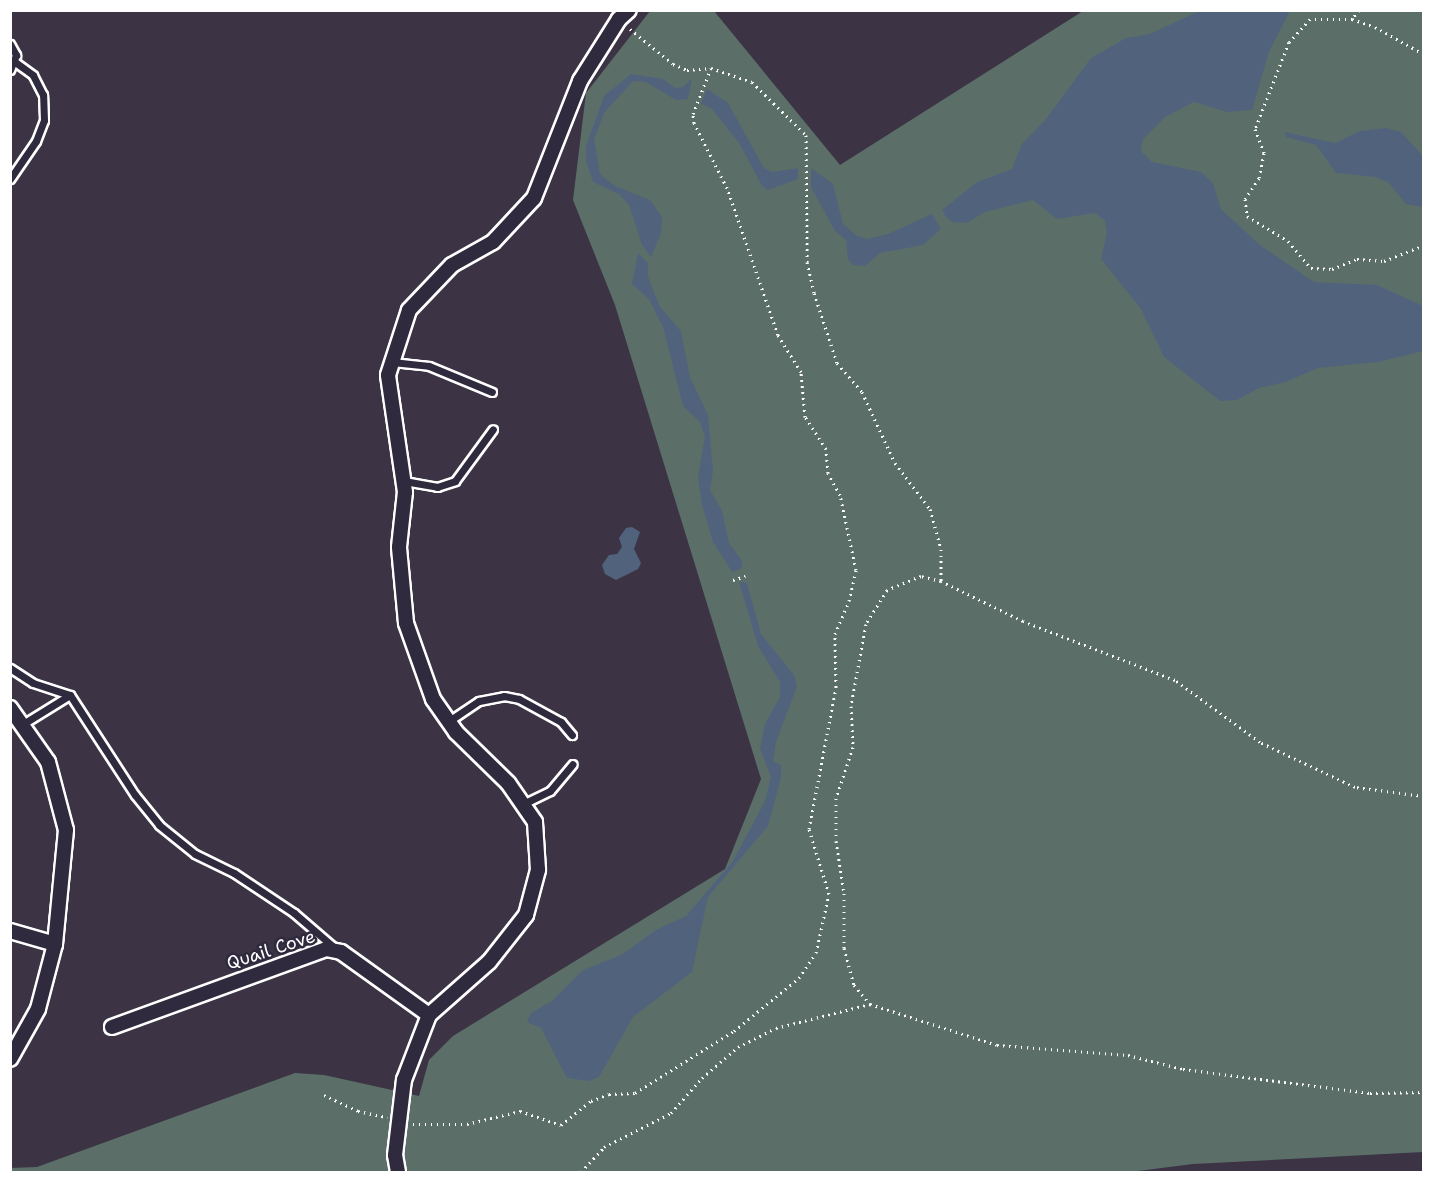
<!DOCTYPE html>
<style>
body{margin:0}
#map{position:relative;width:1434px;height:1183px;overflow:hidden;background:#3c3444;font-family:"Shantell Sans",sans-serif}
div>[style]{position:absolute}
.green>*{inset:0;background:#5b6f68}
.water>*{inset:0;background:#51637c}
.path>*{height:3px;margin-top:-1.5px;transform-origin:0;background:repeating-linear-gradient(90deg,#fff 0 1.5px,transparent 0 6px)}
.roads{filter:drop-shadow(2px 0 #fff) drop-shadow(-2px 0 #fff) drop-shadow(0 2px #fff) drop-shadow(0 -2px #fff)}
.service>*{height:7px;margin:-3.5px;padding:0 3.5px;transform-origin:3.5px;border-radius:3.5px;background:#2f2a3d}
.minor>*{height:14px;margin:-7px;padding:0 7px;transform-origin:7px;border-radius:7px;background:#2f2a3d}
span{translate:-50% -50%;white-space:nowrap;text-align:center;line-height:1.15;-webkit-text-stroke:5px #2f2a3d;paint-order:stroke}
.street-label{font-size:18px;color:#fff}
.frame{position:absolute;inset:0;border:12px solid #fff;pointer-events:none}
</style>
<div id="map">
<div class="green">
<div style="clip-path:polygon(650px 11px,714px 11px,840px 165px,1083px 11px,1423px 11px,1423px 1152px,1193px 1164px,1130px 1172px,11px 1172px,10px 1168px,37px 1167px,295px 1073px,324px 1075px,419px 1096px,429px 1060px,453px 1036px,725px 869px,761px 779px,615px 305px,573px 200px,586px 93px)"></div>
</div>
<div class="water">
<div style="clip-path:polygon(1199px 11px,1290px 11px,1269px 52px,1252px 110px,1227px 112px,1194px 102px,1165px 117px,1143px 139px,1141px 151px,1152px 162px,1201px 172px,1213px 183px,1221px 209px,1235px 222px,1260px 245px,1314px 282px,1377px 285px,1423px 306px,1423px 351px,1378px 362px,1318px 368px,1286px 382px,1259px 388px,1237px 400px,1220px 401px,1164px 357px,1141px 309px,1101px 259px,1107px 232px,1105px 221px,1095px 213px,1057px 219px,1033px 200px,985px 212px,966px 223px,952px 222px,946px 217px,942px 210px,977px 182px,1012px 169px,1022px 144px,1046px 119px,1091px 58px,1126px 38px,1150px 34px)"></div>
<div style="clip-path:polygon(631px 74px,663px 79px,675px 88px,683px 87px,692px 78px,688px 99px,676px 100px,646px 82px,633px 81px,604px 113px,594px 139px,600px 174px,615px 186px,650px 200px,662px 217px,661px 233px,651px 257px,642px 245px,629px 205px,619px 194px,593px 182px,586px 161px,586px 146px,604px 96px)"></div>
<div style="clip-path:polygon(707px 89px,728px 103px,764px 168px,772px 172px,798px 168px,798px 179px,768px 190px,762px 186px,739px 143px,711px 108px,701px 104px)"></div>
<div style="clip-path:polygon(1386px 128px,1401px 132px,1423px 156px,1423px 207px,1406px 204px,1389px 183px,1376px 177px,1336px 173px,1316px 145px,1286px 137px,1284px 132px,1335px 143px,1360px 131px)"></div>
<div style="clip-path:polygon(811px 168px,833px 184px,843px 224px,857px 236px,868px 239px,888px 234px,932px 214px,941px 229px,923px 245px,880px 253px,865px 266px,853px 265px,848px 259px,846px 240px,835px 231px,811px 187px)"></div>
<div style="clip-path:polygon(638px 253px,648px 263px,648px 277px,660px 307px,681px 331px,690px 377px,708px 415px,713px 471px,710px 490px,722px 511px,729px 543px,742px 561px,742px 568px,732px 572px,713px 542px,702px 505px,698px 477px,705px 436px,700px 422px,683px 406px,663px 327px,649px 299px,632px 284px)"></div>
<div style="clip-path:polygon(632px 527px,640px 532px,634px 549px,641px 563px,638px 569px,616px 580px,605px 574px,602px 565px,609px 555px,617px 554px,622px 547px,619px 538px,626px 528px)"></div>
<div style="clip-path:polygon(739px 582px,747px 583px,761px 634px,794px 675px,797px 686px,776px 742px,773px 761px,781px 765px,781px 778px,768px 826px,708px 897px,692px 972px,633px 1017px,599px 1077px,589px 1081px,567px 1078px,541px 1028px,527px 1022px,531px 1013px,552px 1001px,583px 970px,621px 955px,656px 930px,686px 916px,733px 861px,765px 801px,771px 777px,760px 749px,765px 724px,780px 697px,780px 682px,758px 646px)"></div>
</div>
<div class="path">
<div style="left:1359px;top:10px;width:11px;rotate:128deg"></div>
<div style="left:1352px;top:19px;width:42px;rotate:180deg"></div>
<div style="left:1310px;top:19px;width:31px;rotate:132deg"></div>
<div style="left:1289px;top:42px;width:93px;rotate:111.3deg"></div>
<div style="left:1255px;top:129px;width:26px;rotate:69deg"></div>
<div style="left:1264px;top:153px;width:25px;rotate:101deg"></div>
<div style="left:1259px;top:178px;width:25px;rotate:124deg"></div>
<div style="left:1245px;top:199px;width:17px;rotate:83deg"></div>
<div style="left:1247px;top:216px;width:48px;rotate:31.4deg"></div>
<div style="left:1288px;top:241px;width:35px;rotate:50deg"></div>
<div style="left:1311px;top:268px;width:21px;rotate:3deg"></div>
<div style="left:1332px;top:269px;width:27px;rotate:-22deg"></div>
<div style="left:1357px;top:259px;width:27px;rotate:4deg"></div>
<div style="left:1384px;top:261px;width:43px;rotate:-21.8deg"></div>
<div style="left:1352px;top:19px;width:24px;rotate:19deg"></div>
<div style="left:1375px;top:27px;width:56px;rotate:28.9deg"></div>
<div style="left:630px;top:29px;width:55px;rotate:39.1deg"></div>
<div style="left:673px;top:64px;width:15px;rotate:23deg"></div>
<div style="left:687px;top:70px;width:24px;rotate:-5deg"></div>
<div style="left:733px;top:580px;width:13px;rotate:-18deg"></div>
<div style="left:1424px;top:796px;width:70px;rotate:-172.6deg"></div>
<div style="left:1355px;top:787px;width:105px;rotate:-154.7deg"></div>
<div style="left:1260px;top:742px;width:105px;rotate:-143.9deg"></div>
<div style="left:1175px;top:680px;width:163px;rotate:-158.8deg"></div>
<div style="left:1023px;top:621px;width:91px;rotate:-154deg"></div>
<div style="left:941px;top:581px;width:21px;rotate:-166deg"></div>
<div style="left:921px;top:576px;width:37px;rotate:158deg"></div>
<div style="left:887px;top:590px;width:40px;rotate:122deg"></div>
<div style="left:866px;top:624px;width:83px;rotate:100.4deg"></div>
<div style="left:851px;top:706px;width:41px;rotate:87.2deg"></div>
<div style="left:853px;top:747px;width:54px;rotate:108.4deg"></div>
<div style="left:836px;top:798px;width:43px;rotate:90deg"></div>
<div style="left:836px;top:841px;width:53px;rotate:81.3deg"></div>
<div style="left:844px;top:893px;width:55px;rotate:90deg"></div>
<div style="left:844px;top:948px;width:38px;rotate:75deg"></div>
<div style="left:854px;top:985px;width:25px;rotate:50deg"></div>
<div style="left:870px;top:1004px;width:133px;rotate:17.9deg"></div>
<div style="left:997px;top:1045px;width:131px;rotate:4.4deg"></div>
<div style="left:1128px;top:1055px;width:57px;rotate:14.3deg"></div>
<div style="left:1183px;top:1069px;width:189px;rotate:7.3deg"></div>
<div style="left:1370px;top:1093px;width:54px;rotate:-1.1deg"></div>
<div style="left:324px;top:1095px;width:38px;rotate:25deg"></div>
<div style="left:358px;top:1111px;width:30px;rotate:12deg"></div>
<div style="left:413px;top:1124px;width:54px"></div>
<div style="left:467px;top:1124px;width:55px;rotate:-13.8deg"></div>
<div style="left:520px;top:1111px;width:43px;rotate:18.9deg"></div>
<div style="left:561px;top:1125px;width:38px;rotate:-39deg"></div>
<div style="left:591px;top:1101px;width:19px;rotate:-21deg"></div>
<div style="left:609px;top:1094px;width:26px;rotate:-2deg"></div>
<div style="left:635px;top:1093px;width:117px;rotate:-32.1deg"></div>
<div style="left:734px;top:1031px;width:84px;rotate:-39.2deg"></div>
<div style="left:799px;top:978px;width:30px;rotate:-56deg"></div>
<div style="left:816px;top:953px;width:60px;rotate:-77.6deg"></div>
<div style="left:829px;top:894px;width:68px;rotate:-107.1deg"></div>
<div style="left:809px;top:829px;width:145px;rotate:-79.2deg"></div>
<div style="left:836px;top:687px;width:53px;rotate:-91.1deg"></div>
<div style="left:835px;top:634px;width:36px;rotate:-67deg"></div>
<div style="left:849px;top:601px;width:32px;rotate:-77deg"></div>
<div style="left:856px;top:570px;width:77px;rotate:-102deg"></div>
<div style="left:840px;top:495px;width:25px;rotate:-119deg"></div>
<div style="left:828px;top:473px;width:24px;rotate:-95deg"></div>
<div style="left:826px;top:449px;width:38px;rotate:-123deg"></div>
<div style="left:805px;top:417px;width:45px;rotate:-95.1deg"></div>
<div style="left:801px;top:372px;width:44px;rotate:-121.9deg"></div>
<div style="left:778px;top:335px;width:156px;rotate:-109.1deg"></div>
<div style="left:727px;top:188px;width:73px;rotate:-116.9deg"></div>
<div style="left:694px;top:123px;width:9px;rotate:-96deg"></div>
<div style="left:693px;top:114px;width:49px;rotate:-68.6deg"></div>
<div style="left:711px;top:68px;width:43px;rotate:18.9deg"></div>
<div style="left:752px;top:82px;width:76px;rotate:44.5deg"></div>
<div style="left:806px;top:135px;width:127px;rotate:89.5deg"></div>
<div style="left:807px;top:262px;width:32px;rotate:77deg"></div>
<div style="left:814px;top:293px;width:74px;rotate:71.8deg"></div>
<div style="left:837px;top:363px;width:38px;rotate:49deg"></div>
<div style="left:862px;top:392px;width:78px;rotate:65.1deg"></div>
<div style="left:895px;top:463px;width:58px;rotate:52.7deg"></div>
<div style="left:930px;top:509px;width:41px;rotate:74.6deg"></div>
<div style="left:941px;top:549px;width:32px;rotate:90deg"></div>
<div style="left:581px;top:1172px;width:34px;rotate:-47deg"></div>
<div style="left:604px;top:1147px;width:75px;rotate:-26.9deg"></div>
<div style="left:671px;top:1113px;width:47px;rotate:-48.5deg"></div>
<div style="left:702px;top:1078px;width:48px;rotate:-40.7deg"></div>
<div style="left:738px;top:1047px;width:42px;rotate:-26.6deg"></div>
<div style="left:776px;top:1028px;width:97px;rotate:-14.3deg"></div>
</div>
<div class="roads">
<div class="service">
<div style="left:10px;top:44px;width:13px;rotate:61deg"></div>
<div style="left:16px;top:55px;width:16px;rotate:112deg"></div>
<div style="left:10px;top:179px;width:46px;rotate:-55.6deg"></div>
<div style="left:36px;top:141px;width:22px;rotate:-69deg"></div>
<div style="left:44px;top:120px;width:25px;rotate:-92deg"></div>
<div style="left:43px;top:95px;width:22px;rotate:-117deg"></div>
<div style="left:33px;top:75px;width:22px;rotate:-144deg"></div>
<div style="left:392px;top:362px;width:37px;rotate:6deg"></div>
<div style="left:429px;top:366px;width:68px;rotate:22.4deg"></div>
<div style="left:404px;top:481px;width:34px;rotate:10deg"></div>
<div style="left:437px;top:487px;width:19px;rotate:-18deg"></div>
<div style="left:455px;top:481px;width:64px;rotate:-53.8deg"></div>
<div style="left:10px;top:668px;width:27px;rotate:33deg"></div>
<div style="left:33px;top:683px;width:39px;rotate:18deg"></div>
<div style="left:449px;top:721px;width:36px;rotate:-34deg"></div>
<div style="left:479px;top:701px;width:25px;rotate:-11deg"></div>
<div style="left:504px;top:696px;width:15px;rotate:11deg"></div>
<div style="left:519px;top:699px;width:48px;rotate:28.7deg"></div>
<div style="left:561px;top:722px;width:17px;rotate:50deg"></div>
<div style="left:23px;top:724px;width:55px;rotate:-31.7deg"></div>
<div style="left:70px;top:695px;width:119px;rotate:57deg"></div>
<div style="left:135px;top:795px;width:38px;rotate:51deg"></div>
<div style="left:159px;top:825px;width:46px;rotate:38.9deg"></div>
<div style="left:195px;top:854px;width:43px;rotate:26deg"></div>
<div style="left:234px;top:873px;width:72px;rotate:33.7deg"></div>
<div style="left:294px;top:913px;width:55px;rotate:40.6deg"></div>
<div style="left:523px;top:804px;width:30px;rotate:-26deg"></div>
<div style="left:550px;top:791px;width:35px;rotate:-50deg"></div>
</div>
<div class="minor">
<div style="left:10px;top:708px;width:66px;rotate:54.9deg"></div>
<div style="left:48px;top:762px;width:70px;rotate:75.2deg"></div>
<div style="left:66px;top:830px;width:115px;rotate:95.5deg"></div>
<div style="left:55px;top:944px;width:67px;rotate:104.7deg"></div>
<div style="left:38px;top:1009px;width:57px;rotate:119.2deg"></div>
<div style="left:10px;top:931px;width:47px;rotate:16.1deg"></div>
<div style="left:112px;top:1027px;width:228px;rotate:-20deg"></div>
<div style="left:326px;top:949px;width:15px;rotate:11deg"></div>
<div style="left:341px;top:952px;width:108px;rotate:35.6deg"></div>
<div style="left:398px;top:1172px;width:17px;rotate:-100deg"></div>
<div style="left:395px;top:1155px;width:76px;rotate:-83.2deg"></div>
<div style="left:404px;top:1080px;width:70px;rotate:-69deg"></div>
<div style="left:429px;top:1015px;width:80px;rotate:-41.5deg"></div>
<div style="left:489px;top:962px;width:60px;rotate:-51.8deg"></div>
<div style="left:526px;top:915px;width:47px;rotate:-75.1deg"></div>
<div style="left:538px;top:870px;width:48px;rotate:-93.6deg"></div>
<div style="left:535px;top:822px;width:47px;rotate:-124.7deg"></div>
<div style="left:508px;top:783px;width:73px;rotate:-135.6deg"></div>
<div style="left:456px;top:732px;width:40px;rotate:-124.9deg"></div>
<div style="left:433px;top:699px;width:81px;rotate:-109.6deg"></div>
<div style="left:406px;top:623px;width:76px;rotate:-95.3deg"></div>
<div style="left:399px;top:547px;width:55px;rotate:-83.8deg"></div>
<div style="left:405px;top:492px;width:118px;rotate:-98.3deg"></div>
<div style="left:388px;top:375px;width:68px;rotate:-72.1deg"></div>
<div style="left:409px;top:310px;width:62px;rotate:-46.3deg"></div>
<div style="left:452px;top:265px;width:47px;rotate:-29.3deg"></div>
<div style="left:493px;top:242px;width:60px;rotate:-47deg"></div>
<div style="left:534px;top:198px;width:126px;rotate:-68.5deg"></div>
<div style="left:580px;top:81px;width:73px;rotate:-57.8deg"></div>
<div style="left:619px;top:19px;width:13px;rotate:-42deg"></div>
</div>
</div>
<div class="street-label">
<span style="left:271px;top:950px;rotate:-18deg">Quail Cove</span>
</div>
<div class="frame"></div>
</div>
